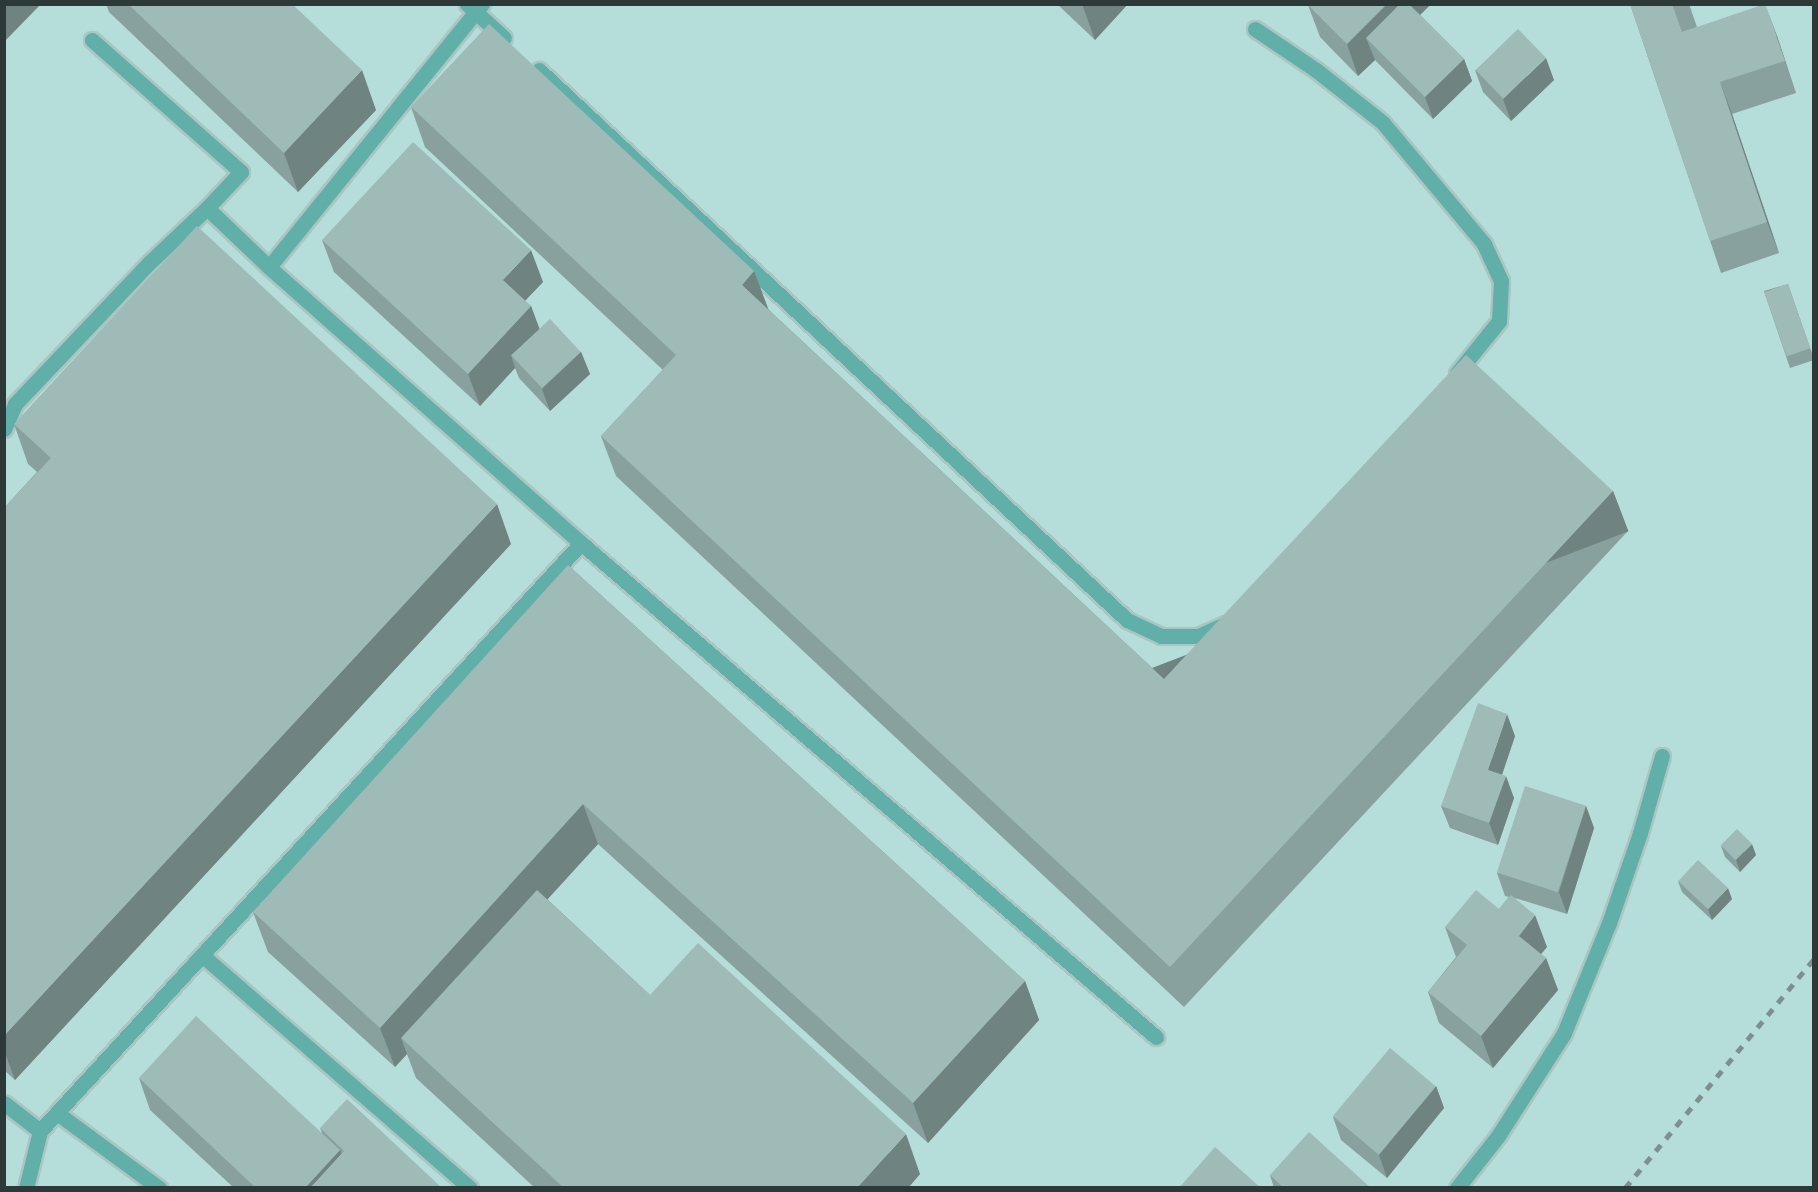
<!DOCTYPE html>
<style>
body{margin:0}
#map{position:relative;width:1818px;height:1192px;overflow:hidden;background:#cae8e5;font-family:Cabin,sans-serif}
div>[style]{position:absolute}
.built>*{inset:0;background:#b5ddd9;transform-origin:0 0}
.roads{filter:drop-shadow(2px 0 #abc5c2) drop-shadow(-2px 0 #abc5c2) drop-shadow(0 2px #abc5c2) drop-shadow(0 -2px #abc5c2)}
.lane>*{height:15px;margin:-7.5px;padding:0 7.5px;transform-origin:7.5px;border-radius:7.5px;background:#61afa9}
.street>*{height:15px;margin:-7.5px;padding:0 7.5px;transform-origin:7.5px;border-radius:7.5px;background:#61afa9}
.rail>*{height:4.5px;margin-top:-2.25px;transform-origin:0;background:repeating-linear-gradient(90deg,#7c918f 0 8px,transparent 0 16px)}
.wall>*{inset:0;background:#88a19e}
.shaded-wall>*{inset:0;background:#6f8381;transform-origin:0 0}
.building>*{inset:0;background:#9ebbb8;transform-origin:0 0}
span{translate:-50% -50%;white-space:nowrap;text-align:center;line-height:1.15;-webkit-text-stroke:4.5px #fff;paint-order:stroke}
.frame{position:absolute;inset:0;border:6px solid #2d3938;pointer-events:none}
</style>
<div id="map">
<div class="built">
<div style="left:5px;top:5px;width:1808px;height:1183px"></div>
</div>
<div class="roads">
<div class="lane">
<div style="left:467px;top:4px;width:50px;rotate:42.6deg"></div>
<div style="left:1255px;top:29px;width:73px;rotate:33.9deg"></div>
<div style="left:1316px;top:70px;width:85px;rotate:38.3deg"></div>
<div style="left:1383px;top:123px;width:158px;rotate:50.1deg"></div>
<div style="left:1484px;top:244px;width:41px;rotate:65.3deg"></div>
<div style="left:1501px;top:281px;width:40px;rotate:92.9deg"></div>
<div style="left:1499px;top:321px;width:67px;rotate:128.9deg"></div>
<div style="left:92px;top:40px;width:199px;rotate:41.5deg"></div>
<div style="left:241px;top:172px;width:50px;rotate:133.4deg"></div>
<div style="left:539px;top:70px;width:805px;rotate:43.09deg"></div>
<div style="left:1127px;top:620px;width:38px;rotate:25deg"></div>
<div style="left:1161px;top:636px;width:37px"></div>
<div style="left:1198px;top:636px;width:30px;rotate:-24deg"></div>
<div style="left:269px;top:267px;width:338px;rotate:-51deg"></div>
<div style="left:4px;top:429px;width:27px;rotate:-66deg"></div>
<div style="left:15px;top:404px;width:195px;rotate:-46.5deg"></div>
<div style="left:149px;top:263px;width:80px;rotate:-43.5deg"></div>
<div style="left:207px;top:208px;width:86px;rotate:43.6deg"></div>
<div style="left:269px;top:267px;width:417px;rotate:41.5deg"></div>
<div style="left:581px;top:543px;width:758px;rotate:40.67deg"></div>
<div style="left:202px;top:955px;width:355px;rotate:41deg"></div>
<div style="left:4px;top:1103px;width:46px;rotate:37.9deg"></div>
<div style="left:57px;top:1113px;width:127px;rotate:36.3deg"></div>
<div style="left:26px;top:1188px;width:59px;rotate:-76.2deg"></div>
<div style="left:40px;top:1131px;width:799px;rotate:-47.38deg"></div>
</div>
<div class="street">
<div style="left:1457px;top:1188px;width:66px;rotate:-51.7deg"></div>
<div style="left:1498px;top:1136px;width:122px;rotate:-57.3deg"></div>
<div style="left:1564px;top:1033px;width:119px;rotate:-67.8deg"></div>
<div style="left:1609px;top:923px;width:95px;rotate:-71deg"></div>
<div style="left:1640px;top:833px;width:80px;rotate:-74.1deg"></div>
</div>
</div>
<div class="rail">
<div style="left:1625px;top:1188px;width:297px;rotate:-50.5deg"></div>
</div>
<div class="wall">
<div style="clip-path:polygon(106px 4px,292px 4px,376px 110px,298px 192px,109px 12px)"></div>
<div style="clip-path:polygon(1057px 4px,1128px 4px,1095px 40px)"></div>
<div style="clip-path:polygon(1309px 4px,1431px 4px,1420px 15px,1464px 59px,1472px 81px,1433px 119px,1375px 60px,1358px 76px,1320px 37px,1308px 5px)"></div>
<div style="clip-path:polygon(1630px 4px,1689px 4px,1697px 27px,1683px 32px,1777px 36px,1796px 93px,1732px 114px,1779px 253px,1721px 273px)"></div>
<div style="clip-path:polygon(1475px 70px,1554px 80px,1511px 121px,1483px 92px)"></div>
<div style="clip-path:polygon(411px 107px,754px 271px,768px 309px,1164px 679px,1613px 491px,1628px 531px,1184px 1007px,616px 476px,601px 436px,663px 370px,425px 147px)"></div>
<div style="clip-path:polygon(322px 240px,543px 282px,525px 301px,531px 306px,539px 329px,581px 352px,590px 374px,550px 411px,519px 378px,515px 368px,480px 406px,334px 272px)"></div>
<div style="clip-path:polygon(1788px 284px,1814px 359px,1814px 360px,1790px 368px,1764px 291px)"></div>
<div style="clip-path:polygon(14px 424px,511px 544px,15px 1080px,4px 1070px,4px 508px,37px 472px,28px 464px)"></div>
<div style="clip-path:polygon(568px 565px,1025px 981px,1039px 1020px,928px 1143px,598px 844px,547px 899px,650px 995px,920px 1174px,908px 1188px,535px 1188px,416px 1078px,407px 1054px,395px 1067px,268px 952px,253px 912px)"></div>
<div style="clip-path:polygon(1515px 736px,1502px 775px,1514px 798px,1498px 845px,1450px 828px,1441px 806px)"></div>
<div style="clip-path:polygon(1586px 806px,1594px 828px,1567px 914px,1515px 898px,1547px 947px,1541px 954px,1546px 958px,1558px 990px,1493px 1068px,1439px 1023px,1428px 992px,1456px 957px,1445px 927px,1499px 909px,1509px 897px,1505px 896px,1497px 873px)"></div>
<div style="clip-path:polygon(1721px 846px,1756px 855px,1740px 872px,1725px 857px)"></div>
<div style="clip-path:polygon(1678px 881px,1732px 899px,1712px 920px,1682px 892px)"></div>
<div style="clip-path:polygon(139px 1078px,322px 1133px,320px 1128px,442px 1188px,234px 1188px,150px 1110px)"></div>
<div style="clip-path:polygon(1436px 1086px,1444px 1108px,1387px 1178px,1341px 1140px,1333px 1117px)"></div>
<div style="clip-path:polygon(1270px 1175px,1371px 1188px,1274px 1188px)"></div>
</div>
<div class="shaded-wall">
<div style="clip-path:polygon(4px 4px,41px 4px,4px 42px)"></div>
<div style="clip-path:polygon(1082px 4px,1128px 4px,1095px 40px)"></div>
<div style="clip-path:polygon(1387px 4px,1431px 4px,1382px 53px,1366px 38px,1375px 60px,1358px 76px,1347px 44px)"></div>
<div style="clip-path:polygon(1765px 4px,1777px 36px,1796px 93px,1785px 61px)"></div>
<div style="clip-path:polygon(1546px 58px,1554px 80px,1511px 121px,1503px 99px)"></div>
<div style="clip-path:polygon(1464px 59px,1472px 81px,1433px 119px,1425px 97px)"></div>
<div style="clip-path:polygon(362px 70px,376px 110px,298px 192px,284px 153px)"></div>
<div style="clip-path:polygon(1720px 82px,1732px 114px,1779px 253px,1767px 222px)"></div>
<div style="clip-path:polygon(531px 250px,543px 282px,514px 312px,503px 280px)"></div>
<div style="clip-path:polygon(754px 271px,769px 311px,742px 285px)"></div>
<div style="clip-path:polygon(531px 306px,543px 338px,511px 355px,515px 368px,480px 406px,468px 374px)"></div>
<div style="clip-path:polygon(581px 352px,590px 374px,550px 411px,542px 389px)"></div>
<div style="left:1613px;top:491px;width:43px;height:650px;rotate:69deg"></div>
<div style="clip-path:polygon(497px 504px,511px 544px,15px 1080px,4px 1050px,4px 1036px)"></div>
<div style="clip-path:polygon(1507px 714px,1515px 736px,1496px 792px,1488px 770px)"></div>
<div style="clip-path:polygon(1506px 776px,1514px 798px,1498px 845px,1489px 823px)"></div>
<div style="clip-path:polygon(583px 804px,598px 844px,412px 1048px,401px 1038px,407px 1054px,395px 1067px,380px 1028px)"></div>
<div style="clip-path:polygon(1586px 806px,1594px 828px,1567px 914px,1559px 892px)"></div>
<div style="clip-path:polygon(1752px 844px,1756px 855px,1740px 872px,1736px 860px)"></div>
<div style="clip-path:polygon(1728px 888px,1732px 899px,1712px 920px,1708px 909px)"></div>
<div style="clip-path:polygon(1535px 915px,1547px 947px,1530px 967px,1519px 936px)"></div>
<div style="clip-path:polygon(1546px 958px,1558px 990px,1493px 1068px,1481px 1036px)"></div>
<div style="clip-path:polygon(1025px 981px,1039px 1020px,928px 1143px,913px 1103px)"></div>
<div style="clip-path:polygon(1436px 1086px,1444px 1108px,1387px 1178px,1379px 1155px)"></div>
<div style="clip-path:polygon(906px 1134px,920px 1174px,908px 1188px,857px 1188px)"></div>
<div style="clip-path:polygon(340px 1150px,352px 1182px,346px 1188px,305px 1188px)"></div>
</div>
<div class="building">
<div style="clip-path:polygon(128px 4px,292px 4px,362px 70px,284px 153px)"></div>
<div style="clip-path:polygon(1309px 4px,1387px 4px,1347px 44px,1308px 5px)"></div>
<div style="clip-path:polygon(1400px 4px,1409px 4px,1464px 59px,1425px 97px,1366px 38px)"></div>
<div style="clip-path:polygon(1630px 4px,1672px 4px,1682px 32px,1765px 4px,1785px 61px,1720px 82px,1767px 222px,1710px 241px)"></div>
<div style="clip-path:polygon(489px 24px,754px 271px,742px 285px,1164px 679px,1466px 355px,1613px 491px,1170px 967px,601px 436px,676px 355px,411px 107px)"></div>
<div style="left:1518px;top:29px;width:40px;height:59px;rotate:46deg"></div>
<div style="clip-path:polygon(413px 142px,531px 250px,503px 280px,531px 306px,468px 374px,322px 240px)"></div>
<div style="clip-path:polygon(197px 226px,497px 504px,4px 1036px,4px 508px,51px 458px,14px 424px)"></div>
<div style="left:1788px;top:284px;width:68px;height:25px;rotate:71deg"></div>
<div style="left:550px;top:319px;width:45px;height:53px;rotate:47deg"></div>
<div style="clip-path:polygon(568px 565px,1025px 981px,913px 1103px,583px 804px,380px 1028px,253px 912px)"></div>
<div style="clip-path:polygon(1478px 703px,1507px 714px,1488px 770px,1506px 776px,1489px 823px,1441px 806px)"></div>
<div style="left:1525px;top:786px;width:64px;height:91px;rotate:18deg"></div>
<div style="left:1737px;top:829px;width:21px;height:23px;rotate:45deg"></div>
<div style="left:1698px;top:860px;width:41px;height:29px;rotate:43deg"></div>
<div style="clip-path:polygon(537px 890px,650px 995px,698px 943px,906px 1134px,857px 1188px,564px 1188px,401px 1038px)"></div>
<div style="clip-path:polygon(1476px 890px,1499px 909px,1511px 895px,1535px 915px,1519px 936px,1546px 958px,1481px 1036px,1428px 992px,1467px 945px,1445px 927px)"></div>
<div style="clip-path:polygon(196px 1016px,340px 1150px,305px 1188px,256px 1188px,139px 1078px)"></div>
<div style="left:1390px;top:1048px;width:60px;height:89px;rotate:40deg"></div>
<div style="clip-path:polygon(347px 1099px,442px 1188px,310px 1188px,344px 1151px,320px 1128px)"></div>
<div style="clip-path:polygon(1309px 1132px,1371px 1188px,1284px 1188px,1270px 1175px)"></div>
<div style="clip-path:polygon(1215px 1147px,1261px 1188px,1179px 1188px)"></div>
</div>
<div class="frame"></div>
</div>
